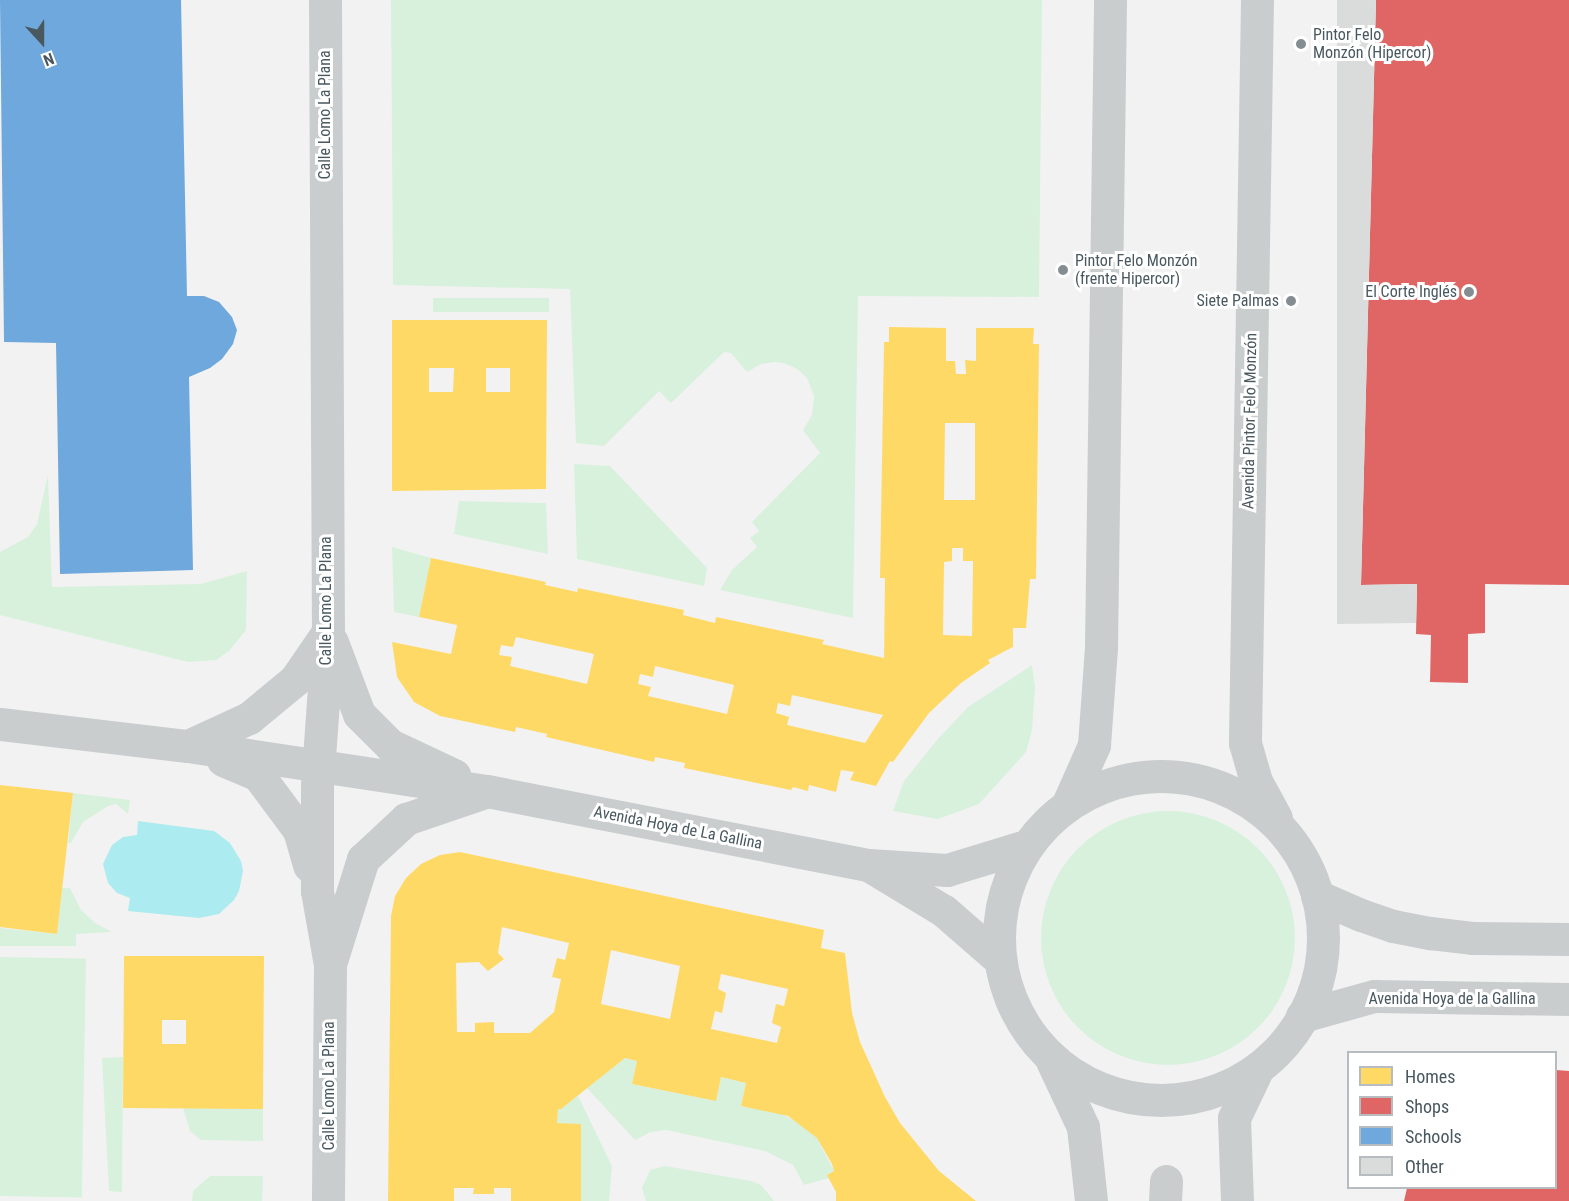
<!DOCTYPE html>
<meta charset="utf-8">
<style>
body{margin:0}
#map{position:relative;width:1569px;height:1201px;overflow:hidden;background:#f3f2f2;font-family:"Roboto Condensed",sans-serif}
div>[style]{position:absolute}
.green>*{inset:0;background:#d7f1dd;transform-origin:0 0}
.round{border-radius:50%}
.water>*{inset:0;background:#acebef}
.homes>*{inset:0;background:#ffd966}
.shops>*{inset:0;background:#e06666}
.schools>*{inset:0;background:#6fa8dc}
.building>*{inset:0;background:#dadbdb}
.minor>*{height:33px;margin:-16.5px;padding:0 16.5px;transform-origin:16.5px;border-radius:16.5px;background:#cacdce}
.minor>.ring{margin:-16.5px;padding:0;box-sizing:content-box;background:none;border:33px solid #cacdce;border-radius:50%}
.dots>*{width:16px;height:16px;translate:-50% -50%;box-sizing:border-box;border:3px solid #fff;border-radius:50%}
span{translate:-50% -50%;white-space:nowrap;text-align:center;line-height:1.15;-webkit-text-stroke:6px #fff;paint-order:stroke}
.poi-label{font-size:16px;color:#49585f}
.left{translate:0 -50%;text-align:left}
.right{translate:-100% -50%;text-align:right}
.street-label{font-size:16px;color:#49585f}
.legend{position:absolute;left:1347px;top:1051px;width:210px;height:138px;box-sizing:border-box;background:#fff;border:2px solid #b6bcbf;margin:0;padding:8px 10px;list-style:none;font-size:18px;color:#49585f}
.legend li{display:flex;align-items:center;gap:12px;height:30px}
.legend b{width:30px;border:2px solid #b6bcbf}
.north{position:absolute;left:12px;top:12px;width:60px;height:60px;-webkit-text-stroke:4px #fff;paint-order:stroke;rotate:159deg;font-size:16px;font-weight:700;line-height:24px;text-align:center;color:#49585f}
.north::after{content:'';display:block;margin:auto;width:21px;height:27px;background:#49585f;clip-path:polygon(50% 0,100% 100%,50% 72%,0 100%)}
</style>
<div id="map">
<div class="green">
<div style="clip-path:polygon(391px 0,1042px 0,1039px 297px,858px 296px,853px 618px,720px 590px,732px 570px,757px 547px,750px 538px,759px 531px,752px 522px,820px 453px,803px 430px,812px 415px,814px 396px,807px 378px,797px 369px,784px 363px,775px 362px,761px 364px,747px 372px,731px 353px,724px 352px,671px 403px,659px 391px,604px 446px,576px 443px,570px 289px,393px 285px)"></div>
<div style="left:433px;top:298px;width:116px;height:14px"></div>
<div style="clip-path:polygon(574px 464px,610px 466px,707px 568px,704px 586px,577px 559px)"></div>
<div style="clip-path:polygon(48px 475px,52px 587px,201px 584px,247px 571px,246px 630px,229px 651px,216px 660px,188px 662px,0 615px,0 552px,28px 537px,37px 524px)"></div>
<div style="clip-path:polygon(459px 501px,546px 503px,548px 554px,454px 534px)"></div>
<div style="clip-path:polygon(392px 547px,431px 558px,419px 617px,394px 612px)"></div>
<div style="clip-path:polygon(1032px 665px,1035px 688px,1032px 730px,1026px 752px,979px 804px,938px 819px,893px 811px,904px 781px,937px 740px,968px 707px)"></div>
<div style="clip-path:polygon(73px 793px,130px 800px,128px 814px,116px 804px,108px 806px,83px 822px,71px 843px,68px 843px)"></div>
<div class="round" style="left:1041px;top:811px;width:254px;height:254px"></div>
<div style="clip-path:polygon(62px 888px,70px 888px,81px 910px,95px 923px,112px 932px,76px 934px,76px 946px,0 946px,0 928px,57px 934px)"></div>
<div style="left:0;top:957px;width:86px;height:239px;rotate:1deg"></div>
<div style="clip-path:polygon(123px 1057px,122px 1192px,109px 1191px,102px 1058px)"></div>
<div style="clip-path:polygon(625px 1058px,637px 1061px,632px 1084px,716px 1101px,721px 1077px,746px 1083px,741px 1106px,781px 1114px,801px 1124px,817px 1138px,834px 1171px,827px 1175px,829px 1178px,804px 1185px,793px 1165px,765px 1151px,666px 1130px,651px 1132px,635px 1140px,587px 1088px)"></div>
<div style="clip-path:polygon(578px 1096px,612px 1166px,609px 1201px,581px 1201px,581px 1124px,557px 1123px,558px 1109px)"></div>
<div style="clip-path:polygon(183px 1108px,263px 1109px,263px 1141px,201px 1140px,190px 1131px)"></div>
<div style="clip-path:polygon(665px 1166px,751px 1181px,761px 1185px,774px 1201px,646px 1201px,642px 1188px,650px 1170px)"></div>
<div style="clip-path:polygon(210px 1176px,263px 1176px,262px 1201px,192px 1201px,193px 1191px)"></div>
</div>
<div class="water">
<div style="clip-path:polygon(138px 821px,214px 831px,230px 843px,241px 861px,243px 871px,239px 891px,234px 900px,219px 914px,199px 918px,128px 911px,130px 898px,117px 893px,108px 883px,103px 864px,112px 845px,123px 837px,137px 835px)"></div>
</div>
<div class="homes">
<div style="clip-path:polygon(evenodd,392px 320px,547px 320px,546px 489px,392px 491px,392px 320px,429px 368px,454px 368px,453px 392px,429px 392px,429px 368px,392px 320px,486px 368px,510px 368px,510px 392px,486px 392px,486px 368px)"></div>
<div style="clip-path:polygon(evenodd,889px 327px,946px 328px,946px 361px,955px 361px,956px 374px,966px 374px,965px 360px,976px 361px,976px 328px,1034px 328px,1033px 344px,1039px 344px,1036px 579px,1030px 579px,1026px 628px,1013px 628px,1013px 647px,988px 660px,990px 663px,961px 683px,929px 713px,893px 762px,890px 761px,876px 786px,850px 780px,854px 772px,841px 770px,836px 792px,809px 785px,808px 791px,793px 787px,791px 790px,684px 768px,685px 763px,655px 757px,654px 762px,546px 737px,547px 734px,516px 727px,515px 732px,440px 716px,414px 702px,397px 677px,392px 642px,451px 654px,457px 625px,419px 617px,431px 558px,546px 582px,545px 585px,577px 592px,578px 588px,684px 610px,683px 615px,715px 623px,716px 617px,824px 640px,822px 644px,884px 658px,885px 578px,880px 578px,882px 459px,884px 342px,889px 342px,889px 327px,945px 423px,975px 423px,975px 500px,944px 500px,945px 423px,889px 327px,952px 548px,963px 548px,963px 561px,973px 561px,972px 636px,943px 635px,944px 562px,952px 561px,952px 548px,889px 327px,516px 637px,594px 654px,587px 684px,510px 666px,512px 657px,499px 655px,501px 645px,513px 647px,516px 637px,889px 327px,655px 666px,734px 685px,727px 714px,648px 696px,651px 687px,638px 684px,640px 674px,653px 677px,655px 666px,889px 327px,792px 695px,883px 715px,865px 743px,787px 725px,789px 717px,776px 713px,778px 703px,790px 706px,792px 695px)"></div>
<div style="clip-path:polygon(0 785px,73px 793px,57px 934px,0 927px)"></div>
<div style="clip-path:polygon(evenodd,460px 852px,824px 930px,821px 948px,845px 953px,852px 1013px,860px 1042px,885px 1097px,900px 1123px,939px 1171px,976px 1201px,836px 1201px,836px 1192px,827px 1175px,834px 1171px,832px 1164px,817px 1138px,788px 1116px,741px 1106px,746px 1083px,721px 1077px,716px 1101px,632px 1084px,637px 1061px,625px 1058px,561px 1109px,558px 1109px,557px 1123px,581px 1124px,581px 1201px,511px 1201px,511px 1188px,494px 1188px,494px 1194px,473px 1194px,474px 1188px,454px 1188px,454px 1201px,388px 1201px,391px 916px,395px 896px,406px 878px,421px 864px,440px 855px,460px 852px,502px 927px,569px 943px,565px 960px,557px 958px,552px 977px,561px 979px,554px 1012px,530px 1033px,494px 1033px,494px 1022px,475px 1023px,475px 1032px,457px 1032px,456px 963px,479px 962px,488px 971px,504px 959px,498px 953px,502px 927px,460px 852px,611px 950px,680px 966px,670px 1019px,601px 1004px,611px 950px,460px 852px,721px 974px,788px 989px,784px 1006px,776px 1004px,772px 1023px,781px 1027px,777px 1043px,711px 1029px,715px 1011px,722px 1013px,726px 993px,718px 989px,721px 974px)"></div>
<div style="clip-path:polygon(evenodd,124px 956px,264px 956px,263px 1109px,123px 1108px,124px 956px,162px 1020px,186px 1020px,186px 1044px,162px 1044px,162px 1020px)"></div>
</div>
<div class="shops">
<div style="clip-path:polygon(1376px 0,1569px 0,1569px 585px,1485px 584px,1485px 633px,1468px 634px,1468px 683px,1430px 682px,1431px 635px,1416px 634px,1417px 584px,1361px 585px)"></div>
<div style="clip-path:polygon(1556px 1070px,1569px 1071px,1569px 1201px,1404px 1201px,1407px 1188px,1556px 1188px)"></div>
</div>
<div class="schools">
<div style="clip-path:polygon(0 0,181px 0,187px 296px,204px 296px,219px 302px,232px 317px,237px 330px,233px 344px,222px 359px,210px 368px,189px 377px,193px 570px,60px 574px,56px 343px,4px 342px)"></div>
</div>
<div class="building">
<div style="clip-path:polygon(1337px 0,1376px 0,1361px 585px,1417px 584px,1416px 623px,1337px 624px)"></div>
</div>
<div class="minor">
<div style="left:325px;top:0;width:632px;rotate:89.73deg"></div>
<div style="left:328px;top:632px;width:154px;rotate:94.1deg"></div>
<div style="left:317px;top:786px;width:105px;rotate:90deg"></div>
<div style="left:317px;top:891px;width:75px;rotate:80deg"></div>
<div style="left:330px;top:965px;width:236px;rotate:90.5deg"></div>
<div style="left:1257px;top:0;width:743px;rotate:90.93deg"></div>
<div style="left:1245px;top:743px;width:40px;rotate:74deg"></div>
<div style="left:1256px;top:781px;width:42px;rotate:61.6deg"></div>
<div style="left:332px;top:642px;width:77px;rotate:69.4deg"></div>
<div style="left:359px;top:714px;width:44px;rotate:45deg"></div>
<div style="left:390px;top:745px;width:71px;rotate:25.1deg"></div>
<div style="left:0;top:724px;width:189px;rotate:6.7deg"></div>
<div style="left:188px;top:746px;width:302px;rotate:8.6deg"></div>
<div style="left:487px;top:791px;width:389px;rotate:11deg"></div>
<div style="left:869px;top:865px;width:78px;rotate:3.7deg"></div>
<div style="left:947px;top:870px;width:83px;rotate:-16.9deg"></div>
<div style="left:188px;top:746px;width:67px;rotate:-24.7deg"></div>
<div style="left:249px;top:718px;width:60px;rotate:-39.6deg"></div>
<div style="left:295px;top:680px;width:58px;rotate:-55.5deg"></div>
<div style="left:223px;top:760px;width:38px;rotate:23deg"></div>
<div style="left:258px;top:775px;width:69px;rotate:53.3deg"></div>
<div style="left:299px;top:830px;width:37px;rotate:74deg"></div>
<div class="ring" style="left:999px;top:776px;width:291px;height:291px"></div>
<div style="left:1067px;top:806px;width:67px;rotate:-66.1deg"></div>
<div style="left:1094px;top:745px;width:97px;rotate:-85.9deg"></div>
<div style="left:1101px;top:648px;width:648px;rotate:-89.2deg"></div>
<div style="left:873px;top:868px;width:83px;rotate:31.2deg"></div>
<div style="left:944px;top:911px;width:72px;rotate:41deg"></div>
<div style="left:1317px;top:896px;width:48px;rotate:23.4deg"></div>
<div style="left:1361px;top:915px;width:34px;rotate:19deg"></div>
<div style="left:1393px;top:926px;width:38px;rotate:11deg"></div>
<div style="left:1430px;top:933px;width:42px;rotate:6.8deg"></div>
<div style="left:1472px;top:938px;width:97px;rotate:0.6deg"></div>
<div style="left:331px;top:961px;width:107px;rotate:-72.6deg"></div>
<div style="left:363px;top:859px;width:59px;rotate:-42.9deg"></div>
<div style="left:406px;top:819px;width:80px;rotate:-18.9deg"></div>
<div style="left:1302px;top:1016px;width:75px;rotate:-15.5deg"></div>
<div style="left:1374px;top:996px;width:195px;rotate:0.9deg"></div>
<div style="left:1052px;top:1061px;width:73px;rotate:64.8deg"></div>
<div style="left:1083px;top:1127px;width:74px;rotate:83.8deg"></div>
<div style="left:1165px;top:1201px;width:20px;rotate:-87deg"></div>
<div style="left:1237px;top:1201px;width:83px;rotate:-92.1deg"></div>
<div style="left:1234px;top:1118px;width:55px;rotate:-64.4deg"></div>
</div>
<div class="dots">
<div style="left:1301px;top:44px;background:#848e92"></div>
<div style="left:1063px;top:270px;background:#848e92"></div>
<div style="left:1469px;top:292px;background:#848e92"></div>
<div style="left:1291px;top:301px;background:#848e92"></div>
</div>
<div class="poi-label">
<span class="left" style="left:1313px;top:44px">Pintor Felo<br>Monzón (Hipercor)</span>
<span class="left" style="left:1075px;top:270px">Pintor Felo Monzón<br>(frente Hipercor)</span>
<span class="right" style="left:1457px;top:292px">El Corte Inglés</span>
<span class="right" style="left:1279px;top:301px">Siete Palmas</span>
</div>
<div class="street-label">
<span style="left:325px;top:115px;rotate:-90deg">Calle Lomo La Plana</span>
<span style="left:1250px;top:421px;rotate:-89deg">Avenida Pintor Felo Monzón</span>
<span style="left:326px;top:601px;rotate:-90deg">Calle Lomo La Plana</span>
<span style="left:678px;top:828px;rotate:11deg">Avenida Hoya de La Gallina</span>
<span style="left:1452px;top:999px">Avenida Hoya de la Gallina</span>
<span style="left:329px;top:1086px;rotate:-90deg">Calle Lomo La Plana</span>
</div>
<ul class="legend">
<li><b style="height:16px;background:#ffd966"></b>Homes</li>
<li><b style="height:16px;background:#e06666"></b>Shops</li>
<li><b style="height:16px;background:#6fa8dc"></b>Schools</li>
<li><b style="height:16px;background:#dadbdb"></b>Other</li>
</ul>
<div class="north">N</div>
</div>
